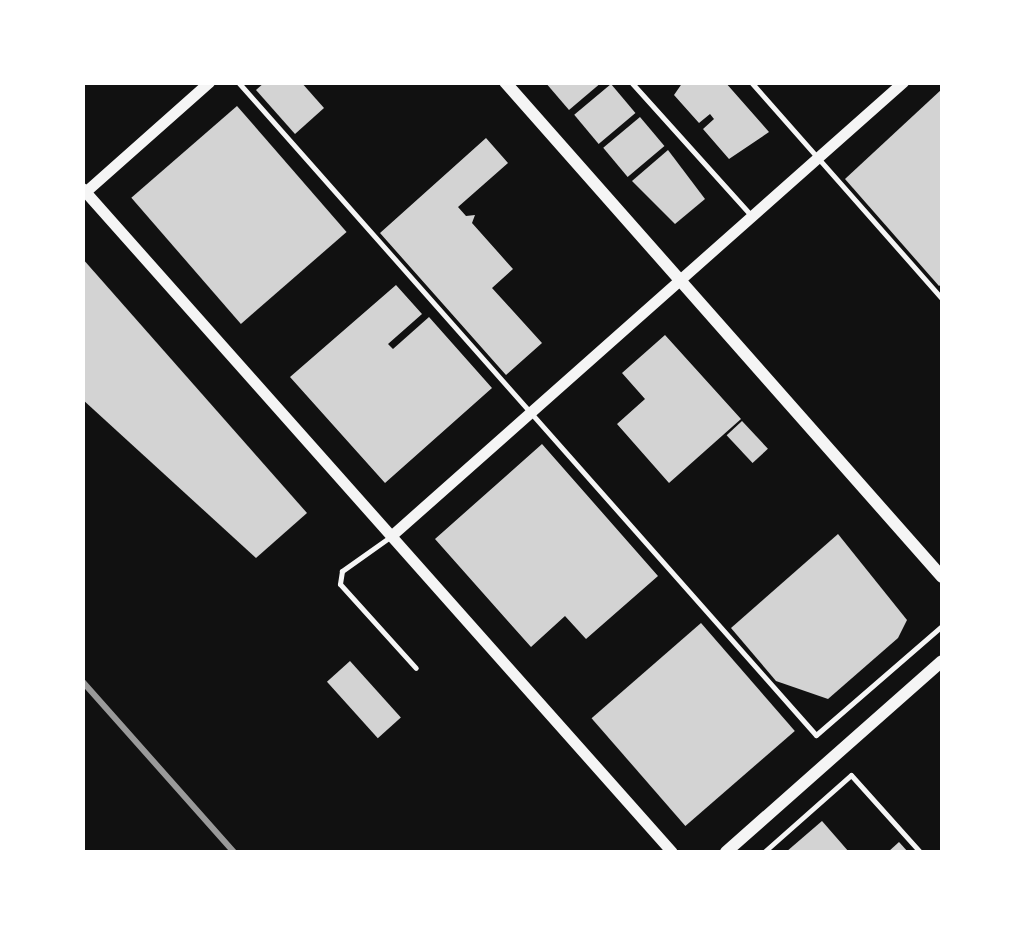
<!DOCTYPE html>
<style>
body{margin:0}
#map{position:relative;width:1025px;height:935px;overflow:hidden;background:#111;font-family:Georgia,serif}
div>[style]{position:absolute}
.building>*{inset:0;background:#d3d3d3;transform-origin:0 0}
.service>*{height:5px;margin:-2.5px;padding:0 2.5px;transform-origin:2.5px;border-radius:2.5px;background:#f5f5f5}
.tertiary>*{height:11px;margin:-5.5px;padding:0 5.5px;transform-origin:5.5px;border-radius:5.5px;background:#f5f5f5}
.secondary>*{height:12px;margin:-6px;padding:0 6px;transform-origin:6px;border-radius:6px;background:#f5f5f5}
.rail>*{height:6px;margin:-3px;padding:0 3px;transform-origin:3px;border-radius:3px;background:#9a9a9a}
span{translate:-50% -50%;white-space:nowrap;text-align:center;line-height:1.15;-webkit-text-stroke:10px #fff;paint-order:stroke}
.frame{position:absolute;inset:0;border:85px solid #fff;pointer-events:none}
</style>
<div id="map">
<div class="building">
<div style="clip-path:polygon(265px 82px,301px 82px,324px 108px,295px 134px,256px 90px)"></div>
<div style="clip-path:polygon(545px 82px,602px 82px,569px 110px)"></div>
<div style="clip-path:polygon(683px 82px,725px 82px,769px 132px,729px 159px,703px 129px,714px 119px,710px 114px,699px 123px,674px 95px)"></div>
<div style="left:611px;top:84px;width:38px;height:48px;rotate:50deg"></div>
<div style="clip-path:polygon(942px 89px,942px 284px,939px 286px,845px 179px)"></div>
<div style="left:237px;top:106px;width:167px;height:140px;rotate:49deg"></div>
<div style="left:640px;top:117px;width:38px;height:48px;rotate:50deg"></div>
<div style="clip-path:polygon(486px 138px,508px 163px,458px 207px,466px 216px,475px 215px,472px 223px,513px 269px,492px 288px,542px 343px,506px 375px,380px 233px)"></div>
<div style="clip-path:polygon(668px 150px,705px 199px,675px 224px,632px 181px)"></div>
<div style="clip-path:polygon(82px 258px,307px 513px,256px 558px,82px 399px)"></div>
<div style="clip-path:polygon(396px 285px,422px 314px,388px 344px,393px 349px,429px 317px,492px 388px,385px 483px,290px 377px)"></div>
<div style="clip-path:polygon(665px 335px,741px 419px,669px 483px,617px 424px,645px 399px,622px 373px)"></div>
<div style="left:742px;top:421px;width:38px;height:21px;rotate:47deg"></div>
<div style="clip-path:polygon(542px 444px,658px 576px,586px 639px,565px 616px,531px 647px,435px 539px)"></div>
<div style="clip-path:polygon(838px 534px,907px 620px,898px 638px,828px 699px,776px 681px,731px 628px)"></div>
<div style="left:701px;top:623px;width:143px;height:145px;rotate:49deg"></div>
<div style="left:350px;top:661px;width:76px;height:31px;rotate:48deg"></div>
<div style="clip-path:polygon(822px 821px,849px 852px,786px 852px)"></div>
<div style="clip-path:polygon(899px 842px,908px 852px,888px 852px)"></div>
</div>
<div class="service">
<div style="left:238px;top:82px;width:872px;rotate:48.49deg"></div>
<div style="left:816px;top:735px;width:167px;rotate:-40.9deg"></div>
<div style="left:631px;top:82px;width:178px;rotate:48deg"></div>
<div style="left:751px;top:82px;width:289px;rotate:48.6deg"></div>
<div style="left:390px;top:537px;width:59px;rotate:144.7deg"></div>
<div style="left:342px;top:571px;width:13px;rotate:99deg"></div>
<div style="left:340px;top:584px;width:113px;rotate:47.9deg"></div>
<div style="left:764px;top:852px;width:116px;rotate:-41.5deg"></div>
<div style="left:851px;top:775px;width:103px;rotate:48.1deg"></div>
</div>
<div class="tertiary">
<div style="left:82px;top:188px;width:888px;rotate:48.38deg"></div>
<div style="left:85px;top:192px;width:166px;rotate:-41.6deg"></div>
<div style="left:392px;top:535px;width:683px;rotate:-41.56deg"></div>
</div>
<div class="secondary">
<div style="left:505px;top:82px;width:660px;rotate:48.56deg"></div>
<div style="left:726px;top:852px;width:288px;rotate:-41.5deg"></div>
</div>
<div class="rail">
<div style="left:82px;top:681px;width:229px;rotate:48.4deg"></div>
</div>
<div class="frame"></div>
</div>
